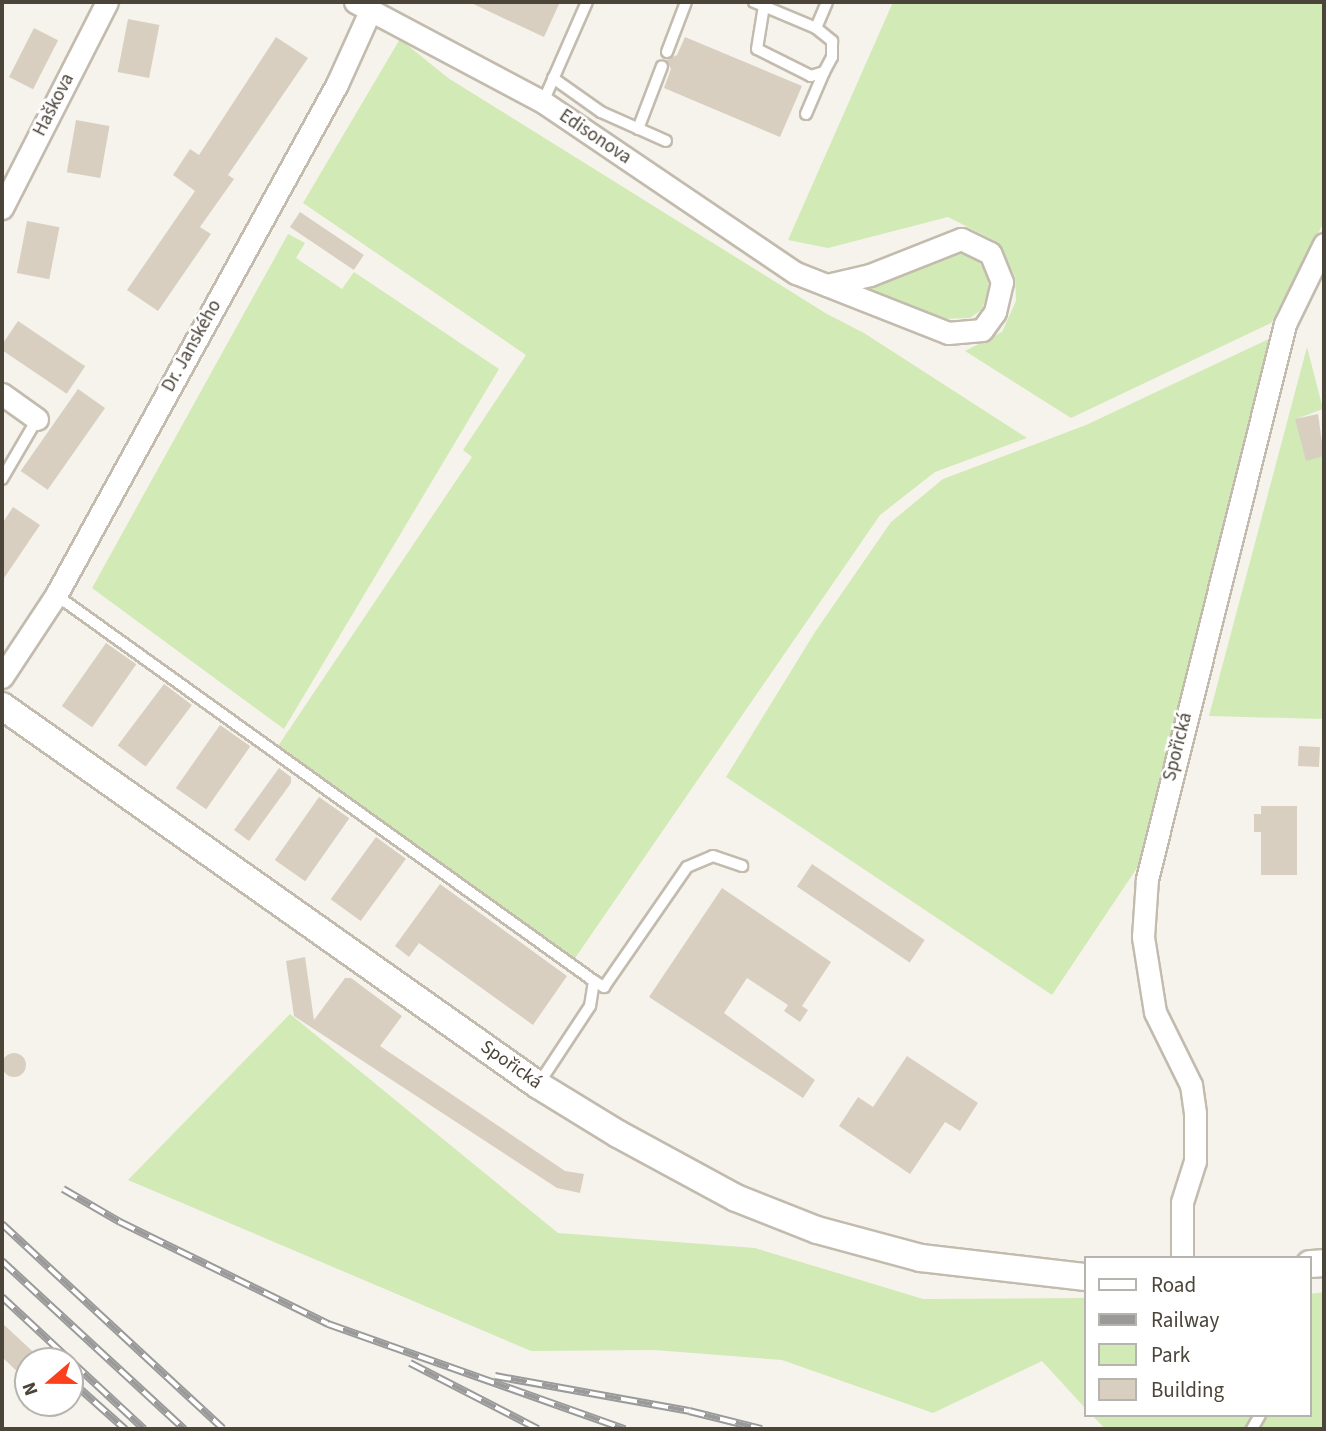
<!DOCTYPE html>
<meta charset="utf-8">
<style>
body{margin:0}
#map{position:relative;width:1326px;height:1431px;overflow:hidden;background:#f6f3ec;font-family:"Source Sans 3",sans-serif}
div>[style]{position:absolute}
.green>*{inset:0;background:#d2eab5}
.building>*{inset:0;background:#d8cfc1;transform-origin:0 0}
.round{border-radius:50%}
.roads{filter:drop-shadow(2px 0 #c2bbae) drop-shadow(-2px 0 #c2bbae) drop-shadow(0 2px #c2bbae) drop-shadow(0 -2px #c2bbae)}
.service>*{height:10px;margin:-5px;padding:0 5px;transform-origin:5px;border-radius:5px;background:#fff}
.minor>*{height:21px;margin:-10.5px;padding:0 10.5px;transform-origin:10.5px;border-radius:10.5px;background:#fff}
.tertiary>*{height:26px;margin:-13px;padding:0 13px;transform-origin:13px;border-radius:13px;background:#fff}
.rail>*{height:8px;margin-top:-4px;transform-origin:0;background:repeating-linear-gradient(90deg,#fff 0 16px,#9a9a9a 0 32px);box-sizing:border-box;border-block:2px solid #9a9a9a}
span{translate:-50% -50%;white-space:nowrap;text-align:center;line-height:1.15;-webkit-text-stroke:5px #fff;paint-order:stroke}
.street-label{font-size:19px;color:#4b4439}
.frame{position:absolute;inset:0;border:4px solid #4b4439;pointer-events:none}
.legend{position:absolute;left:1084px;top:1256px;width:228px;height:161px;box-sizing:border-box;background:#fff;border:2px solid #b7b4b0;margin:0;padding:9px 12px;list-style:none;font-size:21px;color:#4b4439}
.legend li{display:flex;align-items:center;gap:14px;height:35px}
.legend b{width:35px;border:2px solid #b7b4b0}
.north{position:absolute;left:14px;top:1347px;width:70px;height:70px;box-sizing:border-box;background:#fff;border:2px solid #b7b4b0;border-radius:50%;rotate:250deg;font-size:19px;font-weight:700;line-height:28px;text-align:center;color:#4b4439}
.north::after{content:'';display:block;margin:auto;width:24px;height:32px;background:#fc3f1d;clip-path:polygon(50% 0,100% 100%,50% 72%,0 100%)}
</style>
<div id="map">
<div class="green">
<div style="clip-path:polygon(893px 2px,1324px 2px,1324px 222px,1271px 323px,1071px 418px,965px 351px,1002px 332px,1016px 301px,1015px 277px,999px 243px,948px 217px,828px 248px,788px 240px)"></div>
<div style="clip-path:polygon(400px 39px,448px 78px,827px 314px,864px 333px,1027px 438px,935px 472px,880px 515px,571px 964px,274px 752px,472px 457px,463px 450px,526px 355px,303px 203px)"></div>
<div style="clip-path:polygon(288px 234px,305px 243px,296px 258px,342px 289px,354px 272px,499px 369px,284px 729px,92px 588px)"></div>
<div style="clip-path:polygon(949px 253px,965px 254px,979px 262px,988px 277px,989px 294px,981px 310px,970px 318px,936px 319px,864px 289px)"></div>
<div style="clip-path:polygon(1273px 337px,1141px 862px,1052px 995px,726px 777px,815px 632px,891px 522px,943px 479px,1086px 425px)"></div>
<div style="clip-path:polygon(1307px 347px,1323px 409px,1296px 419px,1306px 460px,1324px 456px,1324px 719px,1209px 716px)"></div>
<div style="clip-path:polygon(290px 1014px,558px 1233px,755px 1248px,923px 1299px,1086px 1298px,1086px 1409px,1042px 1361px,933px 1413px,782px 1360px,654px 1350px,531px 1351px,128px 1180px)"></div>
<div style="clip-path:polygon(1324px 1292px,1324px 1429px,1105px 1429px,1092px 1415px,1310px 1415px,1310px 1294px)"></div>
</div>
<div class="building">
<div style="clip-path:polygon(469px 2px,560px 2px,544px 37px)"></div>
<div style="left:128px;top:19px;width:32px;height:54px;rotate:11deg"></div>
<div style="left:34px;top:28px;width:27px;height:55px;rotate:27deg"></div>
<div style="clip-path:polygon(276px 37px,308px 58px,228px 175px,234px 179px,200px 227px,211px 234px,158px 311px,127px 290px,195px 191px,173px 175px,190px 149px,199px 155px)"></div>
<div style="clip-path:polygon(685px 37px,802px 86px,780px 137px,664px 88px,671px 69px,666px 60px,677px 55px)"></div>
<div style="left:76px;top:120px;width:34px;height:53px;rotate:10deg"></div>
<div style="left:300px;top:212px;width:77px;height:18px;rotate:34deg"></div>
<div style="left:27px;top:221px;width:33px;height:53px;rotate:11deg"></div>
<div style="left:18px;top:321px;width:81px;height:33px;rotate:34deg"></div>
<div style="left:78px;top:389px;width:33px;height:100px;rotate:35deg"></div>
<div style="clip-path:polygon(1318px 414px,1324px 456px,1306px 461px,1295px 419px)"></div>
<div style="clip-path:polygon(13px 507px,40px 525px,2px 581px,2px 524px)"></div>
<div style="left:106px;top:643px;width:37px;height:77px;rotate:35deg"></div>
<div style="left:164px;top:684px;width:35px;height:77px;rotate:37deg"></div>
<div style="left:220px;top:725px;width:37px;height:77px;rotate:35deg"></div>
<div style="left:1299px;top:746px;width:21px;height:20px;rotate:3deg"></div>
<div style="clip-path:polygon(279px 768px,291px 777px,291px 783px,249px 841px,234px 830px)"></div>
<div style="left:319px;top:797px;width:37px;height:77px;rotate:35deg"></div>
<div style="clip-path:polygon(1261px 806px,1297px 806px,1297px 875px,1261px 875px,1261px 832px,1254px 832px,1254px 814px,1261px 814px)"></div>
<div style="left:376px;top:837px;width:37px;height:77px;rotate:36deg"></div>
<div style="left:812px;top:864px;width:136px;height:27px;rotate:34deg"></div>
<div style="clip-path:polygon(440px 884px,567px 976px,533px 1025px,419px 943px,409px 957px,395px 946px)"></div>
<div style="clip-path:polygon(722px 888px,831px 962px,802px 1006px,808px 1010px,800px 1022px,784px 1011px,788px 1005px,747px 978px,724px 1013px,815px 1080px,803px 1098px,649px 997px)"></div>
<div style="clip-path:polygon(305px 957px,314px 1020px,345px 978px,351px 978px,402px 1016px,380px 1046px,565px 1171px,584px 1174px,580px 1193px,557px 1188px,294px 1016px,286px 961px)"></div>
<div class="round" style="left:2px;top:1053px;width:24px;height:24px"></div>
<div style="clip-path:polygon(907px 1056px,978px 1103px,960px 1131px,945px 1122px,910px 1174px,839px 1126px,858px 1097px,873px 1107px)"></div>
<div style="clip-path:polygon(2px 1323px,43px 1361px,28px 1361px,28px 1382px,2px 1357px)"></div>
</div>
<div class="roads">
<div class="service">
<div style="left:754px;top:2px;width:67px;rotate:22.8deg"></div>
<div style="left:816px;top:28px;width:21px;rotate:39deg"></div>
<div style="left:832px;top:41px;width:16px;rotate:90deg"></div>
<div style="left:832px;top:57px;width:17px;rotate:118deg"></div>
<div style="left:824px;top:72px;width:14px;rotate:163deg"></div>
<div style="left:811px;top:76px;width:60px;rotate:-153.4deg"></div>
<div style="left:757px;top:49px;width:44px;rotate:-80.8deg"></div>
<div style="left:816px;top:28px;width:28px;rotate:-67deg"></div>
<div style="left:667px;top:52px;width:53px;rotate:-69.2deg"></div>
<div style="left:553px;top:78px;width:59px;rotate:35.3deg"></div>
<div style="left:601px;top:112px;width:71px;rotate:24deg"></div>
<div style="left:543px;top:102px;width:109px;rotate:-66.3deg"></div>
<div style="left:806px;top:114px;width:46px;rotate:-66.8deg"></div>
<div style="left:638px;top:129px;width:67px;rotate:-69.1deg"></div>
<div style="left:2px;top:479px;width:69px;rotate:-59.7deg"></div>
<div style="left:56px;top:595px;width:662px;rotate:35.66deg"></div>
<div style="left:594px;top:981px;width:25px;rotate:99deg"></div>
<div style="left:590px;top:1006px;width:95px;rotate:123.4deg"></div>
<div style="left:594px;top:981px;width:12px;rotate:31deg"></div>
<div style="left:604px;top:987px;width:146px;rotate:-55.3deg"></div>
<div style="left:687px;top:867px;width:28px;rotate:-23deg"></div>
<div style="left:713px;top:856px;width:31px;rotate:19deg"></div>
<div style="left:1252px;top:1429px;width:16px;rotate:-60deg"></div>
</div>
<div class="minor">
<div style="left:355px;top:2px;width:213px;rotate:28deg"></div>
<div style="left:543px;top:102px;width:305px;rotate:34.1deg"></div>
<div style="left:796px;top:273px;width:163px;rotate:21.5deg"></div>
<div style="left:948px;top:333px;width:34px;rotate:-5deg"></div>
<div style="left:982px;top:330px;width:22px;rotate:-54deg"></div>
<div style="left:995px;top:312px;width:31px;rotate:-77deg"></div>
<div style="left:1002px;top:282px;width:31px;rotate:-112deg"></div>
<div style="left:990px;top:253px;width:32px;rotate:-154deg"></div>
<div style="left:961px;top:239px;width:98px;rotate:158.4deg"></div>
<div style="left:870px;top:275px;width:44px;rotate:166.9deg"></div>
<div style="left:2px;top:208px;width:231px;rotate:-63deg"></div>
<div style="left:2px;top:394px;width:43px;rotate:35.5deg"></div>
<div style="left:2px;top:677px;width:98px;rotate:-56.6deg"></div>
<div style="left:56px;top:595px;width:583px;rotate:-61.19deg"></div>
<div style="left:337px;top:84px;width:82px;rotate:-65.6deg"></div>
<div style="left:1182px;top:1258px;width:56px;rotate:-90deg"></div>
<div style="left:1182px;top:1202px;width:43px;rotate:-72.4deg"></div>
<div style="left:1195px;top:1161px;width:48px;rotate:-90deg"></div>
<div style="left:1195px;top:1113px;width:28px;rotate:-98deg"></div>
<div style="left:1191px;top:1085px;width:81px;rotate:-116.3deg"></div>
<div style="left:1155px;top:1012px;width:76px;rotate:-99.1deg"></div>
<div style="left:1143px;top:937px;width:58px;rotate:-86.1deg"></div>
<div style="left:1147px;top:879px;width:572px;rotate:-76.04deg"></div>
<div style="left:1285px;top:324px;width:89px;rotate:-64deg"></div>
</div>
<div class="tertiary">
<div style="left:2px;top:706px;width:656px;rotate:35.26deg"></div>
<div style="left:538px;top:1085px;width:94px;rotate:31.5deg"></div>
<div style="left:618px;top:1134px;width:134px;rotate:28.5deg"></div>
<div style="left:736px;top:1198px;width:87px;rotate:21.6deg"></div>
<div style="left:817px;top:1230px;width:108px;rotate:15.1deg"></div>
<div style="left:921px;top:1258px;width:166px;rotate:6.6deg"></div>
<div style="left:1310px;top:1264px;width:14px;rotate:-4deg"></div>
</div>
</div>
<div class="rail">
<div style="left:63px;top:1189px;width:66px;rotate:30.1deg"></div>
<div style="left:120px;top:1222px;width:232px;rotate:26.1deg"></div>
<div style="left:328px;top:1324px;width:315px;rotate:19.5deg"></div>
<div style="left:2px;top:1224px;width:301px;rotate:42.8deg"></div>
<div style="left:2px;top:1261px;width:248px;rotate:42.7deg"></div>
<div style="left:2px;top:1297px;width:194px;rotate:42.9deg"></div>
<div style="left:49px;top:1361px;width:1px"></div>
<div style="left:410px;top:1363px;width:144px;rotate:27.3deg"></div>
<div style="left:495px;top:1376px;width:197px;rotate:10.2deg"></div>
<div style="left:689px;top:1411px;width:75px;rotate:13.9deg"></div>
<div style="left:70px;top:1380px;width:74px;rotate:41.7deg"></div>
</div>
<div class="street-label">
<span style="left:54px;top:105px;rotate:-63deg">Haškova</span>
<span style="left:595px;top:137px;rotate:34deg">Edisonova</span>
<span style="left:192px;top:346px;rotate:-61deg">Dr. Janského</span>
<span style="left:1178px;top:747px;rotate:-76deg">Spořická</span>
<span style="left:511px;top:1065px;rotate:35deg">Spořická</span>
</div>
<div class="frame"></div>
<ul class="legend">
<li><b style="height:9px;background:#fff"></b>Road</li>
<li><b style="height:9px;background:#9a9a9a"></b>Railway</li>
<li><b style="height:19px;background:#d2eab5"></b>Park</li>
<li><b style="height:19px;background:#d8cfc1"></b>Building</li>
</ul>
<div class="north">N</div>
</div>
